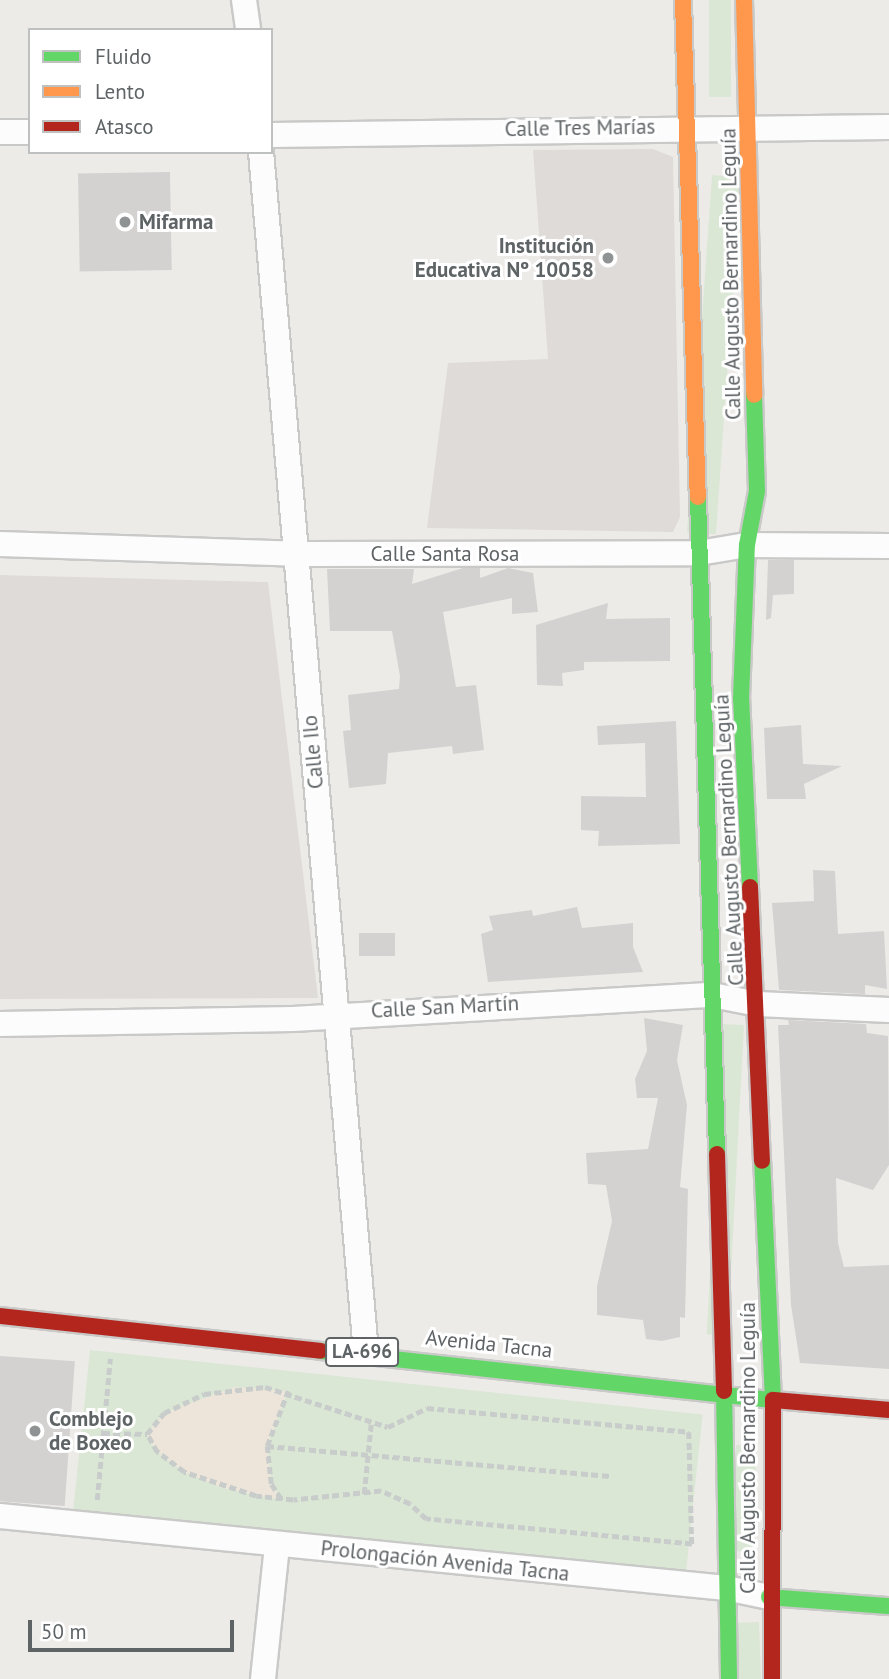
<!DOCTYPE html>
<meta charset="utf-8">
<style>
body{margin:0}
#map{position:relative;width:889px;height:1679px;overflow:hidden;background:#edebe8;font-family:"PT Sans",sans-serif}
div>[style]{position:absolute}
.education>*{inset:0;background:#dfdbd8}
.green>*{inset:0;background:#dbe7d5;transform-origin:0 0}
.sand>*{inset:0;background:#ede5da}
.building>*{inset:0;background:#d4d2d1;transform-origin:0 0}
.path>*{height:4.5px;margin-top:-2.25px;transform-origin:0;background:repeating-linear-gradient(90deg,#c8ccca 0 7px,transparent 0 10.5px)}
.roads{filter:drop-shadow(2px 0 #c9c9c8) drop-shadow(-2px 0 #c9c9c8) drop-shadow(0 2px #c9c9c8) drop-shadow(0 -2px #c9c9c8)}
.street>*{height:24px;margin:-12px;padding:0 12px;transform-origin:12px;border-radius:12px;background:#fcfcfc}
.fast>*{height:16px;margin:-8px;padding:0 8px;transform-origin:8px;border-radius:8px;background:#63d668}
.slow>*{height:16px;margin:-8px;padding:0 8px;transform-origin:8px;border-radius:8px;background:#ff974d}
.jam>*{height:16px;margin:-8px;padding:0 8px;transform-origin:8px;border-radius:8px;background:#b3261e}
.dots>*{width:19px;height:19px;translate:-50% -50%;box-sizing:border-box;border:4px solid #fff;border-radius:50%}
span{translate:-50% -50%;white-space:nowrap;text-align:center;line-height:1.15;-webkit-text-stroke:6px #fff;paint-order:stroke}
.shield-label span{padding:2px 5px;background:#fff;border:2px solid;border-radius:5px;-webkit-text-stroke-width:0}
.shield-label{font-size:19px;color:#5e6365;font-weight:700}
.street-label{font-size:21px;color:#5e6365}
.poi-label{font-size:21px;color:#5e6365;font-weight:700}
.left{translate:0 -50%;text-align:left}
.right{translate:-100% -50%;text-align:right}
.legend{position:absolute;left:28px;top:28px;width:245px;height:126px;box-sizing:border-box;background:#fff;border:2px solid #bfc1c1;margin:0;padding:9px 12px;list-style:none;font-size:21px;color:#5e6365}
.legend li{display:flex;align-items:center;gap:14px;height:35px}
.legend b{width:35px;border:2px solid #bfc1c1}
.scale{position:absolute;left:28px;top:1620px;width:206px;height:32px;box-sizing:border-box;border:4px solid #5e6365;border-top:0;padding-left:9px;font-size:21px;line-height:24px;white-space:nowrap;color:#5e6365;-webkit-text-stroke:5px #fff;paint-order:stroke}
</style>
<div id="map">
<div class="education">
<div style="clip-path:polygon(653px 149px,673px 157px,680px 517px,673px 532px,427px 528px,448px 363px,548px 359px,533px 150px)"></div>
<div style="clip-path:polygon(0 575px,268px 582px,318px 998px,0 999px)"></div>
</div>
<div class="green">
<div style="left:709px;top:0;width:22px;height:97px"></div>
<div style="left:712px;top:175px;width:29px;height:358px;rotate:4deg"></div>
<div style="left:723px;top:1024px;width:21px;height:311px;rotate:3deg"></div>
<div style="left:90px;top:1350px;width:616px;height:161px;rotate:6deg"></div>
<div style="left:736px;top:1445px;width:21px;height:106px;rotate:3deg"></div>
<div style="left:759px;top:1622px;width:57px;height:23px;rotate:88deg"></div>
</div>
<div class="sand">
<div style="clip-path:polygon(235px 1387px,288px 1391px,267px 1446px,271px 1484px,282px 1500px,222px 1488px,184px 1472px,157px 1452px,147px 1434px,164px 1413px)"></div>
</div>
<div class="building">
<div style="left:170px;top:172px;width:98px;height:92px;rotate:89deg"></div>
<div style="clip-path:polygon(768px 560px,794px 560px,794px 594px,773px 595px,771px 618px,766px 620px)"></div>
<div style="clip-path:polygon(463px 568px,480px 568px,480px 578px,508px 568px,533px 573px,538px 612px,512px 614px,512px 598px,443px 612px,456px 687px,476px 685px,484px 750px,453px 754px,452px 746px,388px 753px,386px 784px,349px 788px,343px 731px,351px 730px,348px 695px,399px 689px,400px 676px,392px 631px,330px 631px,327px 569px,414px 569px,412px 584px)"></div>
<div style="clip-path:polygon(608px 603px,606px 619px,670px 618px,670px 661px,584px 662px,584px 670px,562px 673px,563px 686px,537px 685px,536px 625px)"></div>
<div style="clip-path:polygon(676px 721px,680px 844px,598px 846px,599px 831px,581px 830px,581px 796px,646px 797px,645px 743px,598px 745px,597px 726px)"></div>
<div style="clip-path:polygon(801px 725px,803px 764px,842px 766px,804px 784px,806px 799px,767px 799px,764px 728px)"></div>
<div style="clip-path:polygon(813px 870px,835px 871px,838px 934px,884px 931px,887px 989px,865px 985px,865px 994px,779px 990px,772px 903px,814px 901px)"></div>
<div style="clip-path:polygon(577px 907px,582px 928px,633px 923px,633px 947px,643px 972px,488px 982px,481px 934px,493px 930px,489px 916px,532px 910px,533px 916px)"></div>
<div style="left:359px;top:933px;width:36px;height:23px"></div>
<div style="clip-path:polygon(644px 1018px,683px 1025px,677px 1060px,687px 1105px,680px 1187px,688px 1189px,685px 1318px,680px 1317px,680px 1337px,662px 1341px,646px 1339px,643px 1320px,597px 1315px,597px 1286px,612px 1221px,606px 1185px,588px 1184px,586px 1153px,648px 1149px,658px 1098px,637px 1098px,635px 1079px,647px 1051px)"></div>
<div style="clip-path:polygon(788px 1020px,866px 1024px,867px 1033px,888px 1036px,889px 1165px,873px 1190px,836px 1178px,838px 1243px,844px 1267px,889px 1265px,889px 1369px,800px 1363px,791px 1305px,778px 1025px,789px 1025px)"></div>
<div style="left:0;top:1356px;width:75px;height:145px;rotate:4deg"></div>
</div>
<div class="path">
<div style="left:103px;top:1433px;width:44px;rotate:1.3deg"></div>
<div style="left:147px;top:1434px;width:27px;rotate:-51deg"></div>
<div style="left:164px;top:1413px;width:44px;rotate:-25.4deg"></div>
<div style="left:204px;top:1394px;width:61px;rotate:-6.5deg"></div>
<div style="left:265px;top:1387px;width:129px;rotate:18deg"></div>
<div style="left:388px;top:1427px;width:43px;rotate:-26deg"></div>
<div style="left:427px;top:1408px;width:263px;rotate:5.2deg"></div>
<div style="left:689px;top:1432px;width:112px;rotate:88.5deg"></div>
<div style="left:692px;top:1544px;width:267px;rotate:-174.6deg"></div>
<div style="left:426px;top:1519px;width:22px;rotate:-137deg"></div>
<div style="left:410px;top:1504px;width:32px;rotate:-156deg"></div>
<div style="left:381px;top:1491px;width:88px;rotate:174.2deg"></div>
<div style="left:293px;top:1500px;width:37px;rotate:-174deg"></div>
<div style="left:256px;top:1496px;width:76px;rotate:-161.6deg"></div>
<div style="left:184px;top:1472px;width:34px;rotate:-143deg"></div>
<div style="left:157px;top:1452px;width:21px;rotate:-119deg"></div>
<div style="left:267px;top:1446px;width:344px;rotate:5deg"></div>
<div style="left:364px;top:1494px;width:70px;rotate:-84.3deg"></div>
<div style="left:281px;top:1499px;width:18px;rotate:-124deg"></div>
<div style="left:271px;top:1484px;width:38px;rotate:-96deg"></div>
<div style="left:267px;top:1446px;width:59px;rotate:-69.1deg"></div>
<div style="left:97px;top:1500px;width:142px;rotate:-84.7deg"></div>
</div>
<div class="roads">
<div class="street">
<div style="left:244px;top:0;width:30px;rotate:82deg"></div>
<div style="left:0;top:132px;width:30px"></div>
<div style="left:271px;top:135px;width:618px;rotate:-0.74deg"></div>
<div style="left:261px;top:152px;width:1205px;rotate:85deg"></div>
<div style="left:0;top:544px;width:296px;rotate:1.9deg"></div>
<div style="left:296px;top:554px;width:403px;rotate:-0.1deg"></div>
<div style="left:699px;top:553px;width:49px;rotate:-9.5deg"></div>
<div style="left:747px;top:545px;width:142px;rotate:0.4deg"></div>
<div style="left:0;top:1024px;width:293px;rotate:-1deg"></div>
<div style="left:293px;top:1019px;width:420px;rotate:-3.3deg"></div>
<div style="left:712px;top:995px;width:47px;rotate:11.1deg"></div>
<div style="left:758px;top:1004px;width:131px;rotate:2.6deg"></div>
<div style="left:0;top:1516px;width:730px;rotate:5.66deg"></div>
<div style="left:726px;top:1588px;width:44px;rotate:11.8deg"></div>
<div style="left:263px;top:1679px;width:135px;rotate:-84deg"></div>
</div>
<div class="fast">
<div style="left:698px;top:497px;width:657px;rotate:88.34deg"></div>
<div style="left:750px;top:887px;width:188px;rotate:-92.7deg"></div>
<div style="left:741px;top:699px;width:154px;rotate:-87.8deg"></div>
<div style="left:747px;top:545px;width:55px;rotate:-79.5deg"></div>
<div style="left:757px;top:491px;width:96px;rotate:-91.8deg"></div>
<div style="left:320px;top:1351px;width:456px;rotate:6.2deg"></div>
<div style="left:773px;top:1400px;width:239px;rotate:-92.6deg"></div>
<div style="left:724px;top:1391px;width:288px;rotate:89deg"></div>
<div style="left:769px;top:1597px;width:120px;rotate:4.3deg"></div>
</div>
<div class="slow">
<div style="left:683px;top:0;width:497px;rotate:88.3deg"></div>
<div style="left:744px;top:0;width:395px;rotate:88.5deg"></div>
</div>
<div class="jam">
<div style="left:750px;top:887px;width:274px;rotate:87.5deg"></div>
<div style="left:717px;top:1154px;width:237px;rotate:88.3deg"></div>
<div style="left:0;top:1316px;width:322px;rotate:6.2deg"></div>
<div style="left:772px;top:1679px;width:279px;rotate:-89.8deg"></div>
<div style="left:773px;top:1400px;width:116px;rotate:4.9deg"></div>
</div>
</div>
<div class="dots">
<div style="left:125px;top:222px;background:#909393"></div>
<div style="left:608px;top:258px;background:#909393"></div>
<div style="left:35px;top:1431px;background:#909393"></div>
</div>
<div class="shield-label">
<span style="left:362px;top:1352px">LA-696</span>
</div>
<div class="street-label">
<span style="left:580px;top:128px;rotate:-1deg">Calle Tres Marías</span>
<span style="left:731px;top:274px;rotate:-91deg">Calle Augusto Bernardino Leguía</span>
<span style="left:445px;top:554px">Calle Santa Rosa</span>
<span style="left:313px;top:752px;rotate:-95deg">Calle Ilo</span>
<span style="left:729px;top:840px;rotate:-93deg">Calle Augusto Bernardino Leguía</span>
<span style="left:445px;top:1007px;rotate:-3deg">Calle San Martín</span>
<span style="left:489px;top:1344px;rotate:6deg">Avenida Tacna</span>
<span style="left:748px;top:1448px;rotate:-90deg">Calle Augusto Bernardino Leguía</span>
<span style="left:445px;top:1561px;rotate:6deg">Prolongación Avenida Tacna</span>
</div>
<div class="poi-label">
<span class="left" style="left:139px;top:222px">Mifarma</span>
<span class="right" style="left:594px;top:258px">Institución<br>Educativa Nº 10058</span>
<span class="left" style="left:49px;top:1431px">Comblejo<br>de Boxeo</span>
</div>
<ul class="legend">
<li><b style="height:9px;background:#63d668"></b>Fluido</li>
<li><b style="height:9px;background:#ff974d"></b>Lento</li>
<li><b style="height:9px;background:#b3261e"></b>Atasco</li>
</ul>
<div class="scale">50 m</div>
</div>
